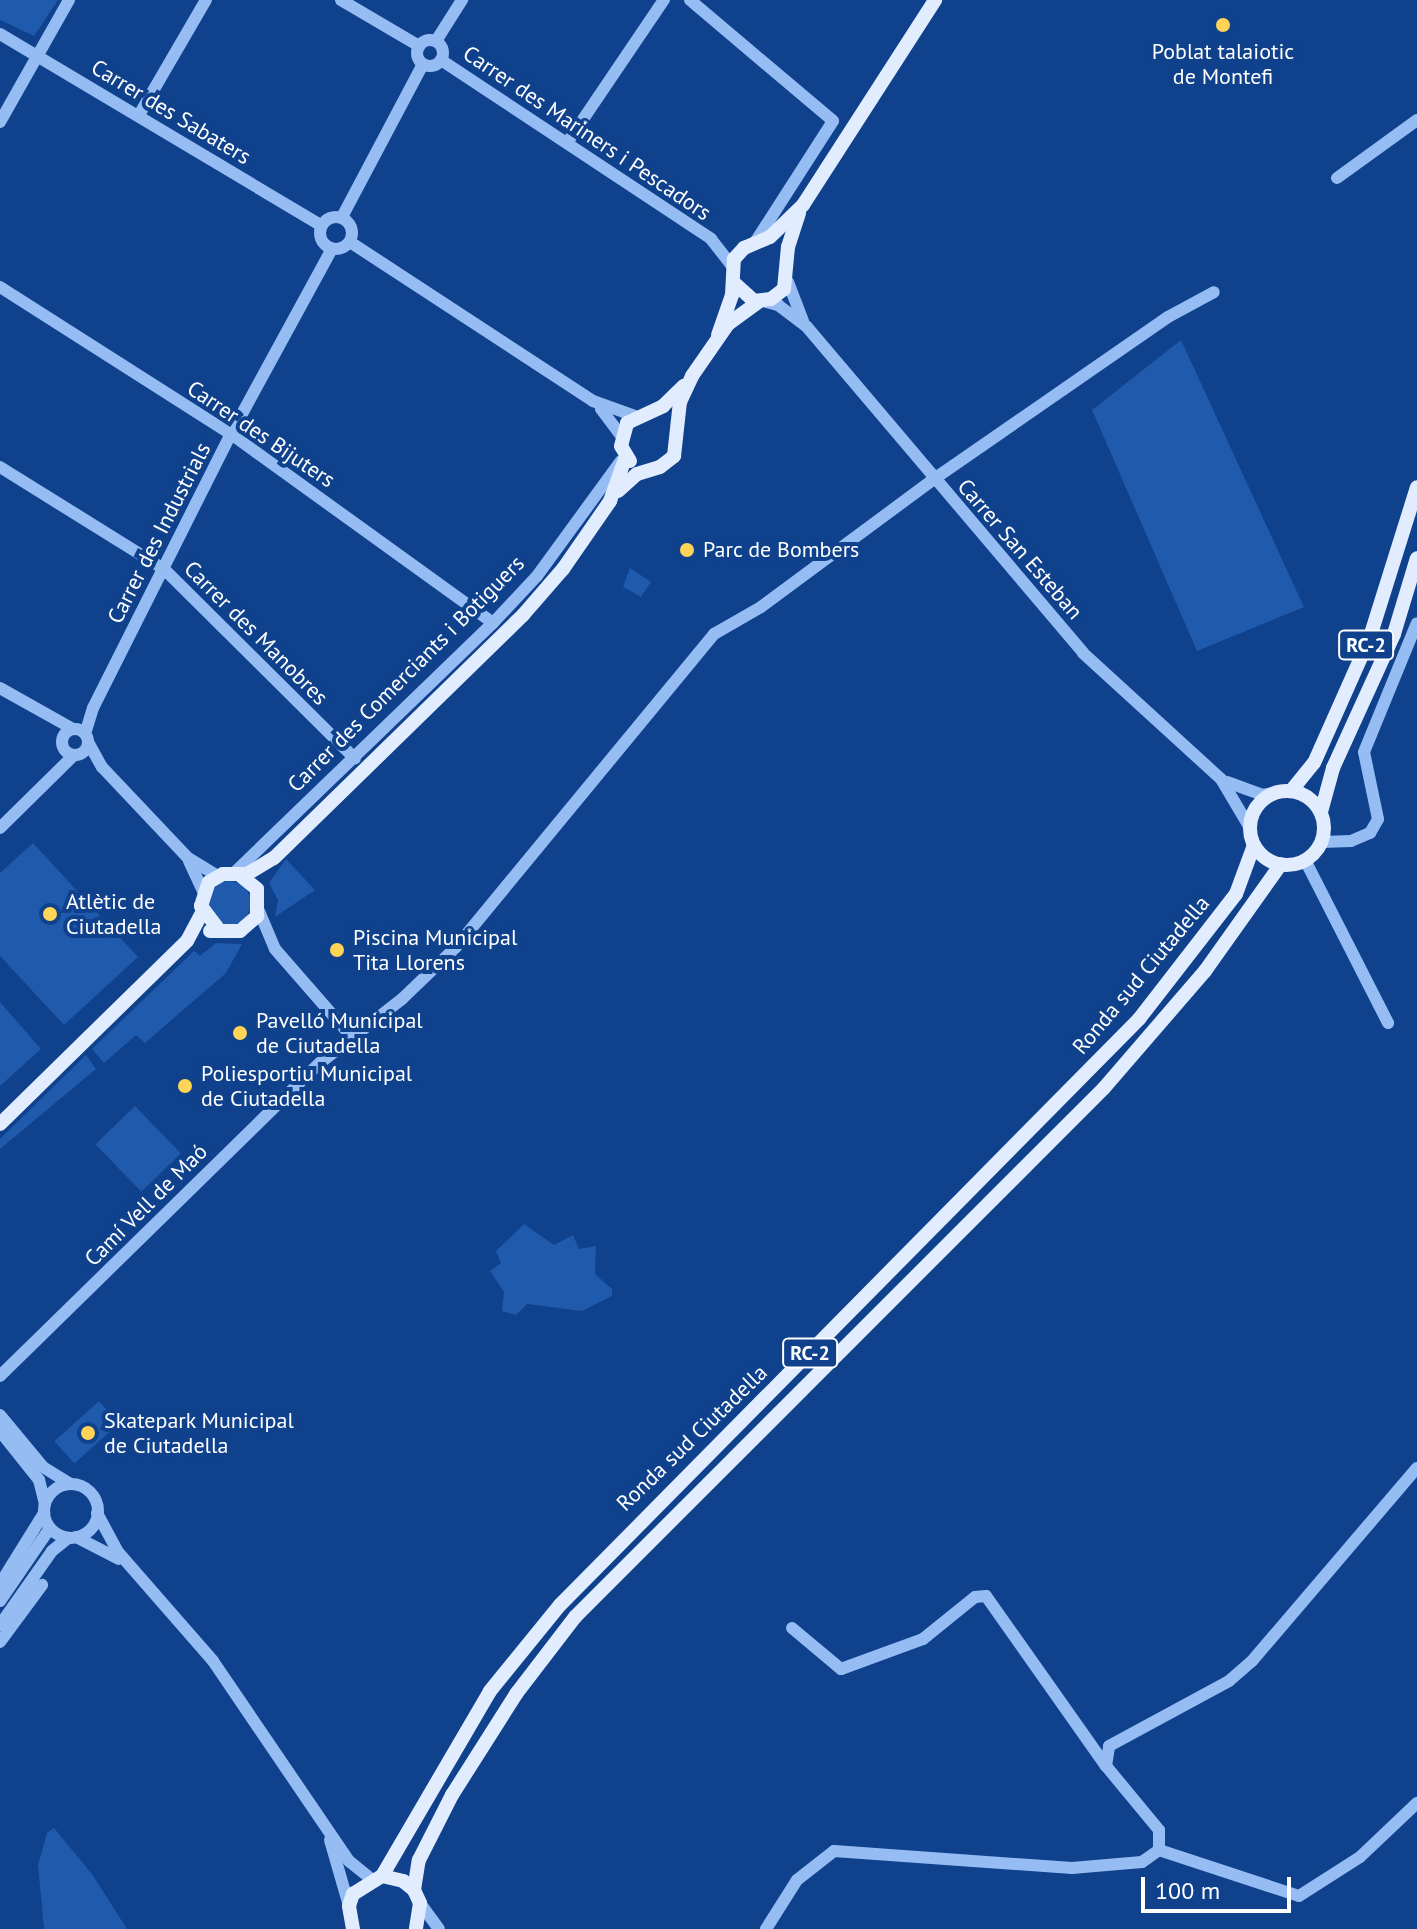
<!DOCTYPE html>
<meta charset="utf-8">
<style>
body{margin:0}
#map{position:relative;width:1417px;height:1929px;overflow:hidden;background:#0f418c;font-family:"PT Sans",sans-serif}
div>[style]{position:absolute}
.green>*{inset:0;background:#205aac;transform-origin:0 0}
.round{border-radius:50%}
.minor>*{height:12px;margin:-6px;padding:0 6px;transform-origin:6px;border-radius:6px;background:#95bcf3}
.minor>.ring{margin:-6px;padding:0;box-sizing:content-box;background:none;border:12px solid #95bcf3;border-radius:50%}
.major>*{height:14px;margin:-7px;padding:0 7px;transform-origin:7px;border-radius:7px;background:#e1ecff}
.major>.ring{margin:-7px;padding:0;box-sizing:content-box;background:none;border:14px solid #e1ecff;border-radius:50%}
.dots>*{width:22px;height:22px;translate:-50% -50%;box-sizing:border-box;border:4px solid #0f418c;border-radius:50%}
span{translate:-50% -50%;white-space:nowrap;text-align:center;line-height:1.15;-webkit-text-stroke:8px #0f418c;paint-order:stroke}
.shield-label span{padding:2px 6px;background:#0f418c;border:2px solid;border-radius:6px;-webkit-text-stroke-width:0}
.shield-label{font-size:20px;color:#fff;font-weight:700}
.poi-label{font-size:22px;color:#fff}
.left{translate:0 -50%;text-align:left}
.street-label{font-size:22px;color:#fff}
.scale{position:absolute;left:1141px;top:1877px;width:150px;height:36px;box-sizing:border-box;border:4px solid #fff;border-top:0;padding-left:10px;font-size:24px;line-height:28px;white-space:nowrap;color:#fff;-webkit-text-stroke:6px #0f418c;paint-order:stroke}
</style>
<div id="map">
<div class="green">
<div style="clip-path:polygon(0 0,58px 0,34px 36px,0 20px)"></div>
<div style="clip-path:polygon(1181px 340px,1304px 607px,1197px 651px,1092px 410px)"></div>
<div style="clip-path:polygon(630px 568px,651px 582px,641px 597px,623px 587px)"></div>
<div style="clip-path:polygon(33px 843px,138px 957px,64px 1025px,0 956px,0 873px)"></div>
<div style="clip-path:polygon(286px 859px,315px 890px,275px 917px,278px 900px,269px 883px)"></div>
<div class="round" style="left:207px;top:881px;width:44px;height:44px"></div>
<div style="clip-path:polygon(216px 943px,242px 944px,226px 973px,145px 1043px,136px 1035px,104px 1063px,92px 1049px,194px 951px,200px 956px)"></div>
<div style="clip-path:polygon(0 1002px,41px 1049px,0 1086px)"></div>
<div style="clip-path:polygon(86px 1055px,96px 1069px,0 1149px,0 1139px)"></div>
<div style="left:135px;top:1106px;width:66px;height:55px;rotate:46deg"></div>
<div style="clip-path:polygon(524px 1224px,554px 1245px,573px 1235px,579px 1249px,596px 1246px,595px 1274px,612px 1289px,612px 1296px,582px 1311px,527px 1304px,516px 1315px,502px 1311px,504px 1292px,490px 1271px,501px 1263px,496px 1251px)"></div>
<div style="left:99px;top:1401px;width:30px;height:60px;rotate:48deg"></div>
<div style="clip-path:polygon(54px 1828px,92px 1874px,127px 1929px,44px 1929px,38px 1865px,47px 1833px)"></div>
</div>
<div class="minor">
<div style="left:341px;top:0;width:91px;rotate:30.5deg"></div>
<div style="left:690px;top:0;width:187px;rotate:40.2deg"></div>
<div style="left:833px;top:121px;width:146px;rotate:122.7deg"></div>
<div style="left:0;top:34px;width:374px;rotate:30.8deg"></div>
<div class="ring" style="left:417px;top:40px;width:14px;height:14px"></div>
<div style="left:436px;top:41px;width:49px;rotate:-57.6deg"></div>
<div style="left:441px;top:60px;width:324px;rotate:33.5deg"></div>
<div style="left:711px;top:239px;width:34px;rotate:52deg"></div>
<div style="left:139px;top:115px;width:133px;rotate:-59.8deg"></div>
<div style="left:0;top:122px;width:140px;rotate:-60.5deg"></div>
<div style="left:567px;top:143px;width:173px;rotate:-55.9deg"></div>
<div style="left:1337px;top:178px;width:99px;rotate:-35.9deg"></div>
<div class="ring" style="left:320px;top:217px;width:20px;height:20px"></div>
<div style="left:342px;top:217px;width:173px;rotate:-62.1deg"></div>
<div style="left:350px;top:242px;width:290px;rotate:33.2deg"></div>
<div style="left:593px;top:401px;width:45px;rotate:19.7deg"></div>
<div style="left:788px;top:282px;width:42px;rotate:69deg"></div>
<div style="left:0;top:287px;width:274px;rotate:32.5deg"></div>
<div style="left:231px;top:434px;width:323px;rotate:35.8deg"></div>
<div style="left:763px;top:301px;width:16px;rotate:15deg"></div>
<div style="left:778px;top:305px;width:36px;rotate:37deg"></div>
<div style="left:807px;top:327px;width:427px;rotate:49.7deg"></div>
<div style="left:1083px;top:653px;width:187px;rotate:42.4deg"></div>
<div style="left:1221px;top:779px;width:57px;rotate:59.4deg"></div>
<div style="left:601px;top:409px;width:34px;rotate:53deg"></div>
<div style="left:0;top:467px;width:193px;rotate:31.9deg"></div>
<div style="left:164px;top:569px;width:269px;rotate:44.8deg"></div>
<div style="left:0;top:688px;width:84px;rotate:29.3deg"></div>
<div class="ring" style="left:62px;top:729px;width:14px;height:14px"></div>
<div style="left:85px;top:734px;width:27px;rotate:-73deg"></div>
<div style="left:93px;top:708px;width:307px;rotate:-63.3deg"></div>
<div style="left:231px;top:434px;width:211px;rotate:-61.4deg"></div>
<div style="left:88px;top:742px;width:29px;rotate:61deg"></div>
<div style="left:102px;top:767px;width:125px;rotate:46.6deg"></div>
<div style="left:188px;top:858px;width:35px;rotate:31deg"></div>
<div style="left:1227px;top:782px;width:37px;rotate:20deg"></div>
<div style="left:1262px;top:795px;width:13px;rotate:-9deg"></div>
<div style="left:0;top:828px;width:104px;rotate:-44.6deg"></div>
<div style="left:1322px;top:842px;width:29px;rotate:-2deg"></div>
<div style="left:1351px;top:841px;width:21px;rotate:-23deg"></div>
<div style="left:1370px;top:833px;width:16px;rotate:-60deg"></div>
<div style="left:1378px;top:819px;width:68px;rotate:-101.8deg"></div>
<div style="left:1364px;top:752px;width:139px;rotate:-67.7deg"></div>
<div style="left:1305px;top:860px;width:183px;rotate:63deg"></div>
<div style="left:189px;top:861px;width:33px;rotate:65deg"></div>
<div style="left:234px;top:873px;width:360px;rotate:-44deg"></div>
<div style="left:493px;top:623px;width:64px;rotate:-46.9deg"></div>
<div style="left:537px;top:576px;width:142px;rotate:-53.9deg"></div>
<div style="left:259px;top:911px;width:41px;rotate:67.2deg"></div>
<div style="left:275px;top:949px;width:116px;rotate:48.9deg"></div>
<div style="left:0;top:1376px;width:448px;rotate:-44.4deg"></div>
<div style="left:320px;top:1063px;width:104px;rotate:-38deg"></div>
<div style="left:402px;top:999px;width:75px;rotate:-43.9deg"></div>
<div style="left:456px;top:947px;width:406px;rotate:-50.5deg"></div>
<div style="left:714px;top:634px;width:54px;rotate:-29.9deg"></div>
<div style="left:761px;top:607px;width:215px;rotate:-36.5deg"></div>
<div style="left:934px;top:479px;width:285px;rotate:-34.7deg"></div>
<div style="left:1168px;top:317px;width:52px;rotate:-28.5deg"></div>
<div style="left:0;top:1415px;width:67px;rotate:50.4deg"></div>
<div style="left:43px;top:1467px;width:32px;rotate:32deg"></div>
<div style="left:0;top:1431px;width:63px;rotate:51.5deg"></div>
<div style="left:39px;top:1480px;width:25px;rotate:76deg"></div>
<div class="ring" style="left:44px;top:1484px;width:42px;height:42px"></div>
<div style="left:97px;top:1513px;width:44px;rotate:61.7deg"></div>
<div style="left:118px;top:1552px;width:145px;rotate:48.9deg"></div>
<div style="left:213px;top:1661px;width:242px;rotate:55.8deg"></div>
<div style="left:349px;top:1861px;width:28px;rotate:39deg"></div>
<div style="left:76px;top:1537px;width:48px;rotate:27.1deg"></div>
<div style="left:0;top:1584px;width:84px;rotate:-58.2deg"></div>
<div style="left:0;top:1601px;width:88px;rotate:-55.6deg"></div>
<div style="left:0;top:1625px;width:90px;rotate:-54.9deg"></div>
<div style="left:52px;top:1551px;width:21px;rotate:-39deg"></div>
<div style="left:792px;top:1628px;width:64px;rotate:39.9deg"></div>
<div style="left:841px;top:1669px;width:87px;rotate:-20.1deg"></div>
<div style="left:923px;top:1639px;width:67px;rotate:-38.9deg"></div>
<div style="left:975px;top:1597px;width:11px;rotate:-5deg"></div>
<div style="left:986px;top:1596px;width:208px;rotate:54.8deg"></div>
<div style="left:0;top:1642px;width:71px;rotate:-53.6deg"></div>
<div style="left:330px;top:1840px;width:69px;rotate:73.9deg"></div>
<div style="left:1159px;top:1850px;width:147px;rotate:18.2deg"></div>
<div style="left:1299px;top:1896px;width:72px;rotate:-32.6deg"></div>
<div style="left:1360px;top:1857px;width:79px;rotate:-43.5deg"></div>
<div style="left:420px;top:1903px;width:32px;rotate:54deg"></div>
<div style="left:766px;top:1929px;width:58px;rotate:-57.7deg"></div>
<div style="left:797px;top:1880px;width:47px;rotate:-38.1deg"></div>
<div style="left:834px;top:1851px;width:239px;rotate:4.1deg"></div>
<div style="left:1072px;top:1868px;width:70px;rotate:-4.9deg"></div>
<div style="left:1142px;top:1862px;width:21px;rotate:-35deg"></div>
<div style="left:1159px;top:1850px;width:20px;rotate:-90deg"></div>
<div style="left:1159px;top:1830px;width:83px;rotate:-129.6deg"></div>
<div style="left:1106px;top:1766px;width:20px;rotate:-81deg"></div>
<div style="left:1109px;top:1746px;width:136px;rotate:-28.4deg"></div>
<div style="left:1229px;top:1681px;width:30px;rotate:-41deg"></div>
<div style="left:1252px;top:1661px;width:254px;rotate:-49.5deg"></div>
</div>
<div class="major">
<div style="left:733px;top:282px;width:28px;rotate:42deg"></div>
<div style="left:754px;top:301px;width:17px;rotate:-7deg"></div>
<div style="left:771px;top:299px;width:16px;rotate:-38deg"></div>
<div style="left:784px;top:289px;width:42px;rotate:-84.6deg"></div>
<div style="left:788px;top:247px;width:36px;rotate:-72deg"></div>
<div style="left:718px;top:335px;width:42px;rotate:-70.7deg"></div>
<div style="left:732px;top:295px;width:36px;rotate:-87deg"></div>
<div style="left:734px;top:259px;width:15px;rotate:-48deg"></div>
<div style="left:744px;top:248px;width:28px;rotate:-23deg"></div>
<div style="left:770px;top:237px;width:46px;rotate:-44.1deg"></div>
<div style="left:803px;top:205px;width:244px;rotate:-57.2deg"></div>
<div style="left:630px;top:461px;width:17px;rotate:-121deg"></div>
<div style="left:621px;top:446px;width:24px;rotate:-75deg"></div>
<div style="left:627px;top:423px;width:40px;rotate:-25deg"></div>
<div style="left:663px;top:406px;width:29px;rotate:-44deg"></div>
<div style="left:618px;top:491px;width:25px;rotate:-42deg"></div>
<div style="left:637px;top:474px;width:24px;rotate:-17deg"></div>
<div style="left:660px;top:467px;width:18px;rotate:-38deg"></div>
<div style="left:674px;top:456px;width:54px;rotate:-83.7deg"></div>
<div style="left:680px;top:402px;width:29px;rotate:-65deg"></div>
<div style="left:692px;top:376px;width:63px;rotate:-55.3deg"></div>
<div style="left:728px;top:324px;width:39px;rotate:-36deg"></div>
<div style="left:1291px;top:791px;width:36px;rotate:-51deg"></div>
<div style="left:1314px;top:763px;width:138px;rotate:-66deg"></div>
<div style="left:1370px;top:637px;width:157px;rotate:-72.6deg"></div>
<div class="ring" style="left:1250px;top:791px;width:60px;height:60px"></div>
<div style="left:1321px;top:812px;width:46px;rotate:-74.7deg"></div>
<div style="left:1333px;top:768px;width:147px;rotate:-65.5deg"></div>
<div style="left:1394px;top:634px;width:79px;rotate:-73.2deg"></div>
<div style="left:219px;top:930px;width:30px;rotate:-127deg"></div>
<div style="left:201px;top:906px;width:25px;rotate:-72deg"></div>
<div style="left:209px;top:882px;width:16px;rotate:-30deg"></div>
<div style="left:223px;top:874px;width:24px"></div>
<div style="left:247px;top:874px;width:31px;rotate:-31deg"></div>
<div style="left:274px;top:858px;width:348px;rotate:-44.3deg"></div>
<div style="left:523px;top:615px;width:61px;rotate:-49deg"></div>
<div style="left:563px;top:569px;width:83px;rotate:-55.3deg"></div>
<div style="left:610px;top:501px;width:48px;rotate:-70.4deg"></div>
<div style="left:210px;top:931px;width:30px"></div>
<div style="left:240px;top:931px;width:23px;rotate:-41deg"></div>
<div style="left:257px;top:916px;width:27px;rotate:-90deg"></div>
<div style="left:257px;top:889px;width:22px;rotate:-141deg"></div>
<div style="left:0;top:1124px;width:262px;rotate:-44.4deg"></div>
<div style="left:187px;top:941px;width:32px;rotate:-62deg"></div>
<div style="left:382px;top:1876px;width:214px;rotate:-59.7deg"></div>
<div style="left:490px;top:1691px;width:111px;rotate:-50.9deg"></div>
<div style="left:560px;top:1605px;width:824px;rotate:-45.34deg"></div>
<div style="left:1139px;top:1019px;width:158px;rotate:-52.2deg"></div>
<div style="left:1236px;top:894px;width:52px;rotate:-69.8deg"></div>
<div style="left:414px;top:1890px;width:30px;rotate:-81deg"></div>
<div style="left:419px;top:1860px;width:73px;rotate:-63.1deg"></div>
<div style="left:452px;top:1795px;width:120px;rotate:-57.6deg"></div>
<div style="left:516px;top:1694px;width:97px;rotate:-52.5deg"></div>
<div style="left:575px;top:1617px;width:748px;rotate:-45deg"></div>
<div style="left:1104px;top:1088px;width:155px;rotate:-49.2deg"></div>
<div style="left:1205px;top:971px;width:131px;rotate:-54.6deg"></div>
<div style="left:353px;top:1929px;width:23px;rotate:-100deg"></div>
<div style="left:349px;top:1906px;width:13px;rotate:-72deg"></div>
<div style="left:353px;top:1894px;width:34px;rotate:-32deg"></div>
<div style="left:382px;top:1876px;width:22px;rotate:13deg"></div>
<div style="left:403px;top:1881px;width:14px;rotate:39deg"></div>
<div style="left:414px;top:1890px;width:14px;rotate:65deg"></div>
<div style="left:420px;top:1903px;width:26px;rotate:99deg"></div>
</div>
<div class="dots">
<div style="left:1223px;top:25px;background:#ffd457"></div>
<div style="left:687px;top:550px;background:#ffd457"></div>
<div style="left:50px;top:914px;background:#ffd457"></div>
<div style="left:337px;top:950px;background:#ffd457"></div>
<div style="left:240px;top:1033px;background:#ffd457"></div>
<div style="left:185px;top:1086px;background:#ffd457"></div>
<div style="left:88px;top:1433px;background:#ffd457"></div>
</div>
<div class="shield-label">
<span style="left:1366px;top:645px">RC-2</span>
<span style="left:810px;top:1353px">RC-2</span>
</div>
<div class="poi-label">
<span style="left:1223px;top:64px">Poblat talaiotic<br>de Montefi</span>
<span class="left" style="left:703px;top:550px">Parc de Bombers</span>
<span class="left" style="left:66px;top:914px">Atlètic de<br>Ciutadella</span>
<span class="left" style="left:353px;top:950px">Piscina Municipal<br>Tita Llorens</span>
<span class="left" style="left:256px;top:1033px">Pavelló Municipal<br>de Ciutadella</span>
<span class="left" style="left:201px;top:1086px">Poliesportiu Municipal<br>de Ciutadella</span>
<span class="left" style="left:104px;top:1433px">Skatepark Municipal<br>de Ciutadella</span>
</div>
<div class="street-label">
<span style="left:171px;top:112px;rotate:31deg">Carrer des Sabaters</span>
<span style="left:587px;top:133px;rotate:34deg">Carrer des Mariners i Pescadors</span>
<span style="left:261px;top:434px;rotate:34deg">Carrer des Bijuters</span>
<span style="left:159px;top:533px;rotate:-63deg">Carrer des Industrials</span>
<span style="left:1020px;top:549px;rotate:49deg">Carrer San Esteban</span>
<span style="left:256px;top:633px;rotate:45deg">Carrer des Manobres</span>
<span style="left:406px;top:674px;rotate:-45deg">Carrer des Comerciants i Botiguers</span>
<span style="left:1141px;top:975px;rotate:-50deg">Ronda sud Ciutadella</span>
<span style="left:146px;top:1205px;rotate:-45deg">Camí Vell de Maó</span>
<span style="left:692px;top:1438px;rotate:-44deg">Ronda sud Ciutadella</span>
</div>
<div class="scale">100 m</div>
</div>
